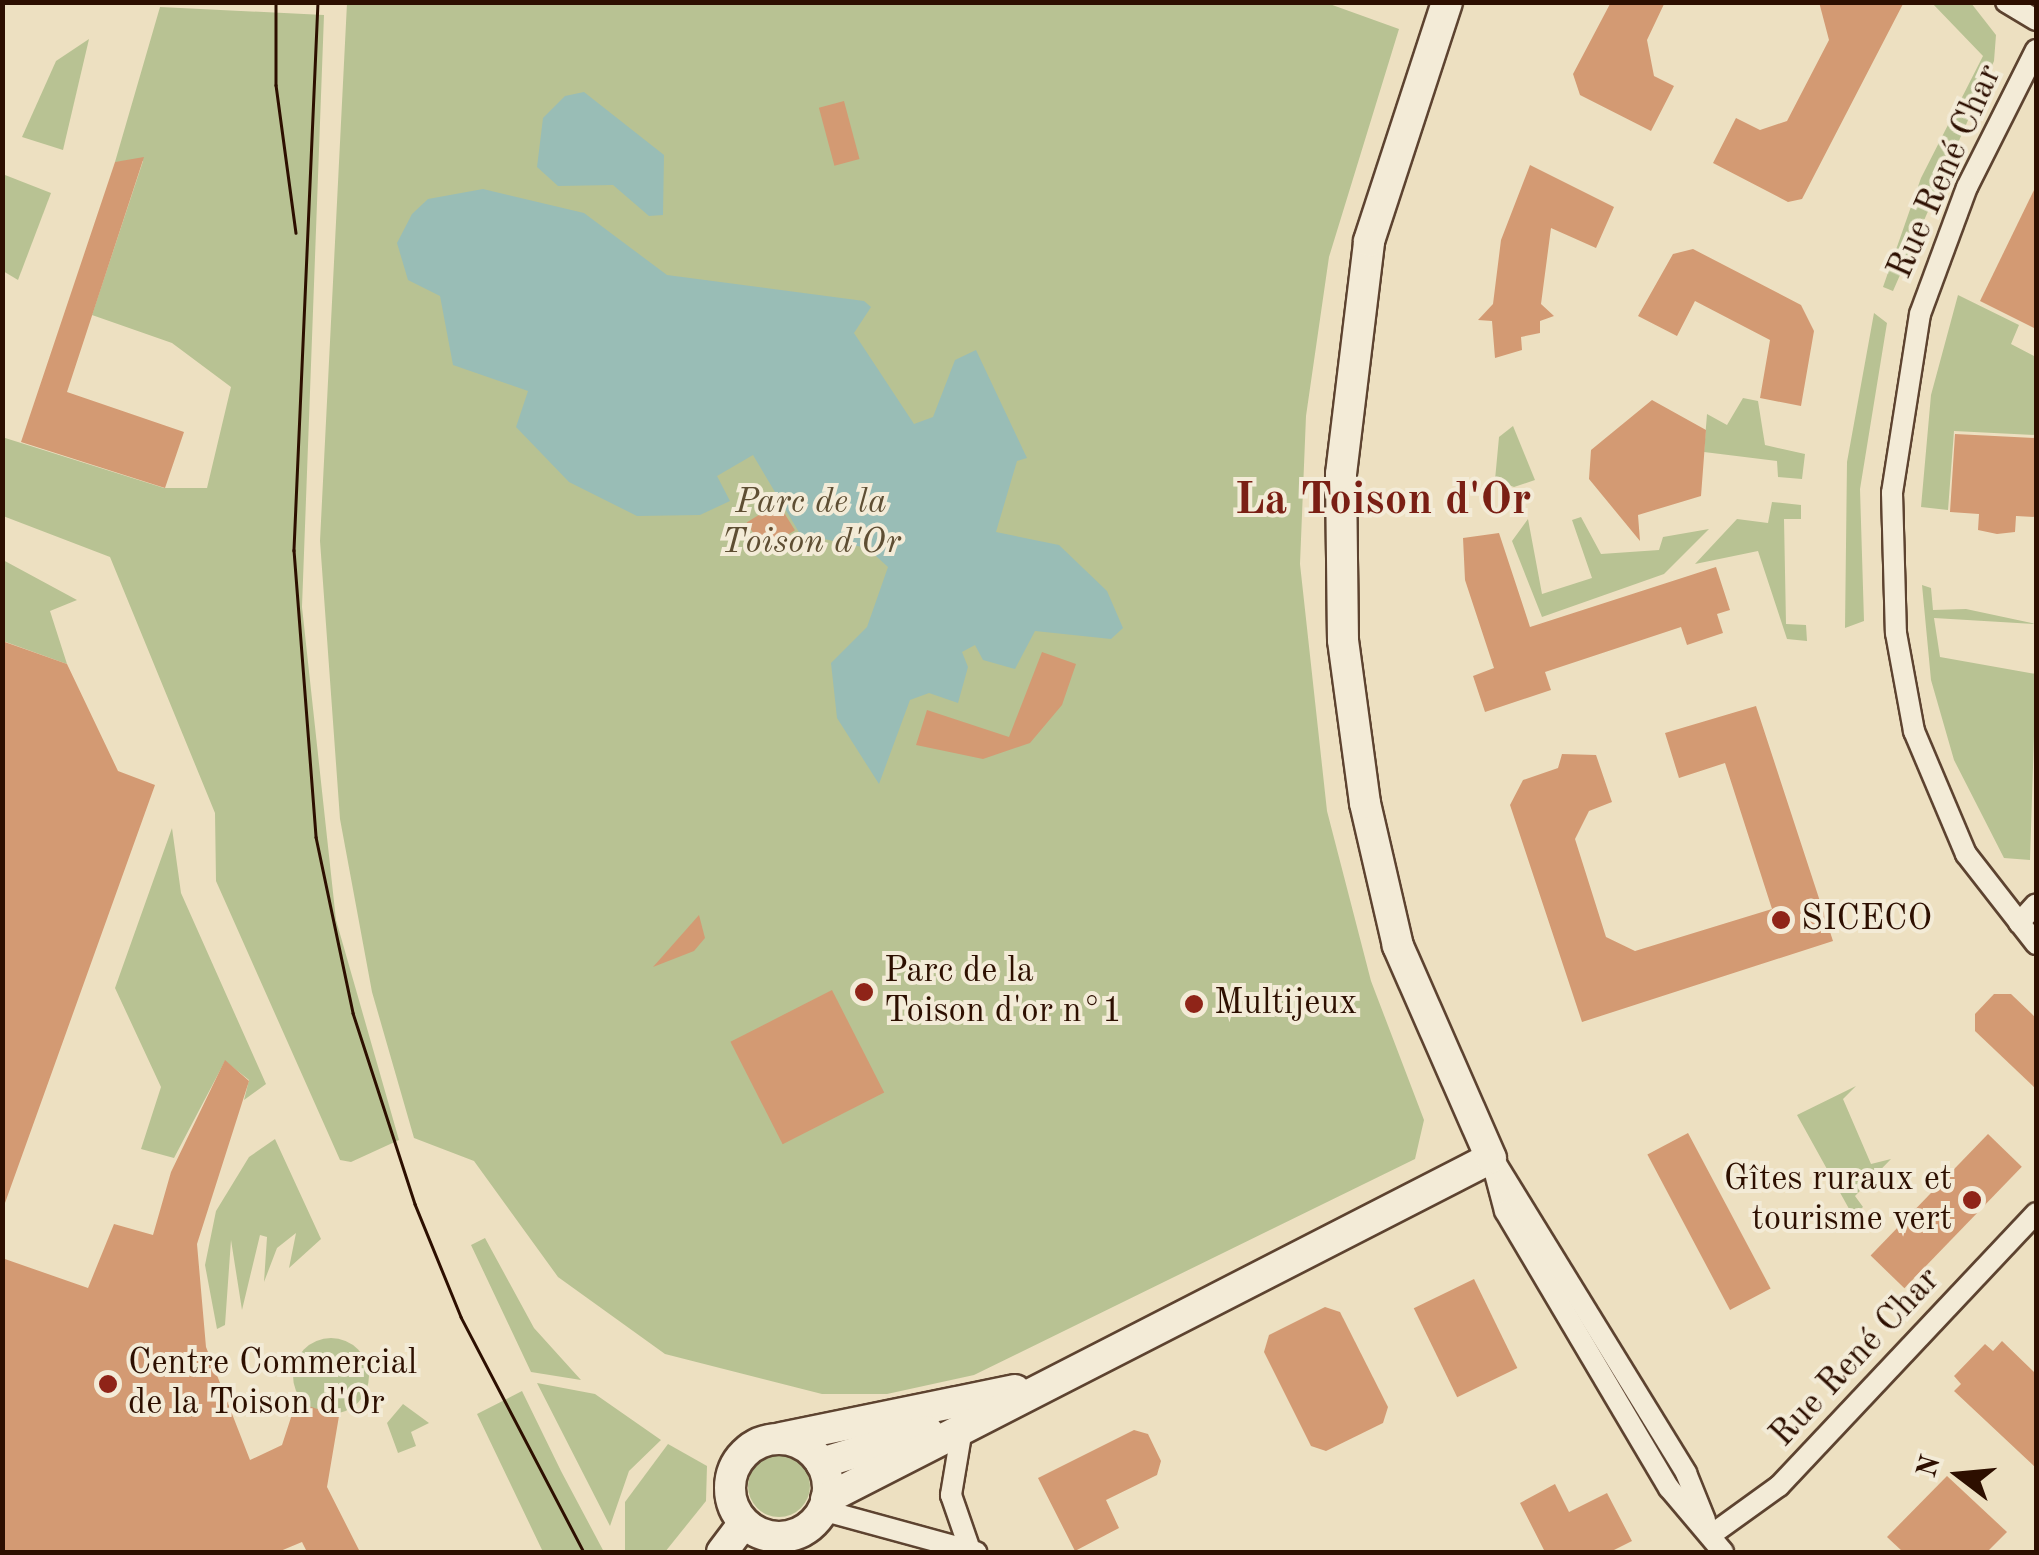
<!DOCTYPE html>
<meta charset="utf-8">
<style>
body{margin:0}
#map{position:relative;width:2039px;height:1555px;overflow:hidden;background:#ede0c1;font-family:"Old Standard TT",serif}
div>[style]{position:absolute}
.green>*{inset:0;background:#b8c293}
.round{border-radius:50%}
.water>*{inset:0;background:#99bdb6}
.building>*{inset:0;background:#d39a73;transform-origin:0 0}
.roads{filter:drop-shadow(2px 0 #5d4330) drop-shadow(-2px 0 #5d4330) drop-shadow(0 2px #5d4330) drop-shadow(0 -2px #5d4330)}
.street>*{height:20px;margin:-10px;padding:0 10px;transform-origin:10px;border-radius:10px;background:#f3ebd7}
.secondary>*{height:30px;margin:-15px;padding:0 15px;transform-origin:15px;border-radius:15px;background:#f3ebd7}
.secondary>.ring{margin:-15px;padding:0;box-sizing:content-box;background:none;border:30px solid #f3ebd7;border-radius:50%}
.tram>*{height:2.5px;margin:-1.25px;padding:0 1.25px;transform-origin:1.25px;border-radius:1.25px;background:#2d0f00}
.dots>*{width:28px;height:28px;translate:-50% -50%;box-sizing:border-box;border:5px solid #f3ebd7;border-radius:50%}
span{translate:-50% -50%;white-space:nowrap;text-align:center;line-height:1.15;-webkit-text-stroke:8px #f3ebd7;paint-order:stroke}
.street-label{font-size:35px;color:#2d0f00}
.park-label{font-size:35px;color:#5e4e33;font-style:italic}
.poi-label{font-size:35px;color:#2d0f00}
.left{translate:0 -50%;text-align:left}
.right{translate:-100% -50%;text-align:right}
.district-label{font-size:45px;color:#7a1f14;font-weight:700}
.frame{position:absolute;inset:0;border:5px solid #2d0f00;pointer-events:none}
.north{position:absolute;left:1909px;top:1425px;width:100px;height:100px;-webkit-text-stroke:8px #f3ebd7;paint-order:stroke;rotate:286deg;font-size:28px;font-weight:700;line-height:40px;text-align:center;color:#2d0f00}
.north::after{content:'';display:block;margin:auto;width:35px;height:45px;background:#2d0f00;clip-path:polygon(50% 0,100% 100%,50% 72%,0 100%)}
</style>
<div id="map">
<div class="green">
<div style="clip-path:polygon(1324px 2px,1399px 29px,1329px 257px,1306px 416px,1300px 564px,1327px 811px,1371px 981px,1424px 1120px,1415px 1159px,974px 1375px,887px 1394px,822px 1394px,665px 1354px,558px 1277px,474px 1161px,414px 1138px,372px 992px,340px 819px,320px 541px,347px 3px)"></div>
<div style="clip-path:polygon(1932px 3px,1971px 3px,1996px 35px,1994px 61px,1893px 291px,1883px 287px,1921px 178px,1983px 56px)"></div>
<div style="clip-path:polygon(160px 7px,324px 15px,302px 607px,336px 920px,399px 1140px,351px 1162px,340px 1160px,216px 881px,215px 813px,110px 557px,3px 516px,2px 437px,164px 488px,207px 488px,231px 387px,172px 343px,92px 315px,143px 161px,115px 162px)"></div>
<div style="clip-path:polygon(89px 39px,63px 150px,22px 137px,56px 61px)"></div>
<div style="clip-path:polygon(5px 175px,51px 193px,18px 280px,3px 271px)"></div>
<div style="clip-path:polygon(1958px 295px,2019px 325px,2011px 344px,2036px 357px,2036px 435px,1954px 431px,1948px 510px,1921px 507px,1931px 395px)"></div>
<div style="clip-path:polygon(1874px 313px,1887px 323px,1860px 489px,1864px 621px,1845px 628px,1847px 462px)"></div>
<div style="clip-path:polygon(1743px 398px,1758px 401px,1765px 445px,1805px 454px,1802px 479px,1778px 477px,1777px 461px,1704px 452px,1707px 414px,1727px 425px)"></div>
<div style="clip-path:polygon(1513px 426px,1535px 480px,1514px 487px,1495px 480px,1499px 437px)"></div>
<div style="clip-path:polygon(1772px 502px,1801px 505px,1801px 519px,1784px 519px,1786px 624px,1806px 625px,1807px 641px,1787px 639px,1758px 551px,1695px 564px,1737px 519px,1768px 523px)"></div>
<div style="clip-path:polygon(1581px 517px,1601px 554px,1659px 550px,1663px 537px,1709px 529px,1664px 574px,1542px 617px,1512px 541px,1528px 519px,1542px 594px,1592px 578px,1572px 520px)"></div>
<div style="clip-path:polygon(3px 560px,77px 600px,50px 611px,67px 664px,3px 641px)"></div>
<div style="clip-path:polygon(1922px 585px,1931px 588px,1933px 610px,1966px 609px,2036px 624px,1934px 618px,1940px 657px,2036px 674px,2030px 860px,2004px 858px,1954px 760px,1931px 680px)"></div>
<div style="clip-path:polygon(172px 828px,181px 893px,266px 1084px,244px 1100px,249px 1080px,225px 1061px,174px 1158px,141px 1149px,161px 1087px,115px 988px)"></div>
<div style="clip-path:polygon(1856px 1086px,1843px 1099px,1871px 1164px,1891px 1159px,1855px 1196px,1863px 1207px,1853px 1216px,1797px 1115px)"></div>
<div style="clip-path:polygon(275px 1139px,321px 1239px,289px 1268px,296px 1233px,277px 1248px,264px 1282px,267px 1237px,260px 1235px,242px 1310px,231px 1240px,225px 1325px,217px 1329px,205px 1265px,216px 1211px,249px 1157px)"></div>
<div style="clip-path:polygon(485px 1238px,534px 1328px,581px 1380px,531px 1372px,471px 1245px)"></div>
<div class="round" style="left:293px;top:1338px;width:76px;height:76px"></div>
<div style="clip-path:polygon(537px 1383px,595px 1394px,661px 1440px,629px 1471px,610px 1526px)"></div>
<div style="clip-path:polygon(522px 1391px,561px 1471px,604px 1552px,543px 1552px,477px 1414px)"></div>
<div style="clip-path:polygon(403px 1404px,429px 1423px,411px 1432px,416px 1446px,398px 1453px,387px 1423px)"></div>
<div style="clip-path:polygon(668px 1444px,707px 1466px,706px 1501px,665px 1552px,625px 1552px,625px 1502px)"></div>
<div class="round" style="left:748px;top:1455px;width:62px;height:62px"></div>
</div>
<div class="water">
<div style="clip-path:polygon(584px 92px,664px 155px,663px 215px,649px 216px,613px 185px,558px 186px,537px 167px,543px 118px,565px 96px)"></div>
<div style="clip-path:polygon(483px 189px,584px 213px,667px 275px,864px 301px,871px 307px,854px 333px,914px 424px,933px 417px,955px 360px,976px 350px,1027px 458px,1017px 461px,996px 532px,1059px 545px,1107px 591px,1123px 628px,1111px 639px,1035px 631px,1015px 669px,983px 660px,975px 645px,962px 652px,968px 667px,958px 703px,929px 693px,910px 700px,879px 784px,837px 718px,831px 663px,867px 627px,888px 567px,867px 548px,800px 534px,753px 455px,717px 476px,730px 501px,700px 515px,637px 516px,569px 482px,516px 427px,528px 391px,453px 365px,440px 296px,408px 280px,397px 243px,412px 214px,428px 199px)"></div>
</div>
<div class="building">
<div style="clip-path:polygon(1611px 2px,1665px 2px,1647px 40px,1654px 76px,1674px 86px,1651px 131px,1580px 95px,1573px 74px)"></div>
<div style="clip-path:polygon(1819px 2px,1904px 2px,1802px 199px,1788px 202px,1713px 163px,1736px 118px,1760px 130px,1787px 121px,1829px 40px)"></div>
<div style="left:844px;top:101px;width:60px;height:26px;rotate:75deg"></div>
<div style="clip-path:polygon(144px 157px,67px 392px,184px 432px,165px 488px,21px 442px,115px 162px)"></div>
<div style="clip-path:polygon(1530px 165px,1614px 207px,1596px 248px,1551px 228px,1541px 304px,1554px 316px,1540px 321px,1540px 333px,1521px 337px,1522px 350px,1495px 358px,1492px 321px,1478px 320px,1493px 304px,1501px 240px)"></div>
<div style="clip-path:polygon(2036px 186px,2036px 329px,1980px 301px)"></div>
<div style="clip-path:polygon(1693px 249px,1801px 305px,1814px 331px,1801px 406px,1760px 398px,1770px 340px,1695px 301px,1677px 336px,1638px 316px,1673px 254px)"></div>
<div style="clip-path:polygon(1652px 400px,1706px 430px,1701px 496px,1638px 515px,1640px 541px,1589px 479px,1591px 450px)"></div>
<div style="clip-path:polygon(1955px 434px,2036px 438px,2036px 517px,2016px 516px,2015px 532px,1997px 534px,1978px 530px,1979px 514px,1950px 512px)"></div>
<div style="left:778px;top:503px;width:32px;height:37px;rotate:58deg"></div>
<div style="clip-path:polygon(1499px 533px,1530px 627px,1716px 567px,1730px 610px,1717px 614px,1723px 633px,1687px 645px,1681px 627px,1545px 672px,1551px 690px,1485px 712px,1473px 676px,1494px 668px,1465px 580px,1463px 538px)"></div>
<div style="clip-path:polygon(2px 641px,67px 664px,118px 771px,155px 785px,5px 1203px)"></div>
<div style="clip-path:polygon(1042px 652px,1076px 664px,1062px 705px,1030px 743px,983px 759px,916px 745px,927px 710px,1009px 737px)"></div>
<div style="clip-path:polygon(1756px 706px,1833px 941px,1582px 1022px,1510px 805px,1523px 780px,1558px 768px,1562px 754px,1596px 755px,1612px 802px,1589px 811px,1575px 839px,1606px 937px,1635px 951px,1772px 909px,1725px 763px,1679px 778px,1665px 733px)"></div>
<div style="clip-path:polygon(699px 915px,705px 938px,694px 951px,653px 967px)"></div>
<div style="left:832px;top:990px;width:115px;height:114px;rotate:63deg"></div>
<div style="clip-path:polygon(1994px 994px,2011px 994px,2036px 1018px,2036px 1089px,1975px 1031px,1975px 1014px)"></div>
<div style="clip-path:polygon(225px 1060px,249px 1081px,197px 1244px,206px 1347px,250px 1460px,282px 1445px,296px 1402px,339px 1416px,327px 1487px,360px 1552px,307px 1552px,302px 1542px,278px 1552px,2px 1552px,2px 1258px,88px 1288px,114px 1224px,153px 1235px,171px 1172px)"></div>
<div style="left:1688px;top:1133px;width:176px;height:46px;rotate:62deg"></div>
<div style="left:1988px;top:1134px;width:47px;height:169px;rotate:44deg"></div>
<div style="left:1474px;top:1279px;width:99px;height:67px;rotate:64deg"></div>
<div style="clip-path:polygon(1325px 1307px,1340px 1312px,1388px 1407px,1383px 1423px,1326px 1451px,1311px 1446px,1264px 1352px,1269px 1335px)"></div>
<div style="clip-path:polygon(2002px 1341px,2036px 1374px,2036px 1468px,1954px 1391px,1961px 1384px,1954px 1376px,1985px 1344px,1993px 1351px)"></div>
<div style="clip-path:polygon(1134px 1430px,1148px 1434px,1161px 1461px,1157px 1475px,1106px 1500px,1119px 1528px,1075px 1551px,1038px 1478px)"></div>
<div style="clip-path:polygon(1947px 1476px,2007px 1532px,1987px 1552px,1903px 1552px,1887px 1537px)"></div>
<div style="clip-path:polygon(1555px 1484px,1569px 1512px,1607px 1493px,1632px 1541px,1610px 1552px,1545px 1552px,1520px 1503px)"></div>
</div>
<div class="roads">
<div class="street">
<div style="left:2006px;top:2px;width:35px;rotate:31deg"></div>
<div style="left:2036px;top:50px;width:153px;rotate:116.7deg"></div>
<div style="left:1967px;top:187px;width:135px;rotate:110.3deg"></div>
<div style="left:1920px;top:314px;width:181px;rotate:98.9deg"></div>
<div style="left:1892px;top:493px;width:140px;rotate:88.4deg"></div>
<div style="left:1896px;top:633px;width:100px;rotate:79.6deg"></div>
<div style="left:1914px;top:731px;width:134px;rotate:67.1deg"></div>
<div style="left:1966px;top:854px;width:114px;rotate:52.1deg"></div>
<div style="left:2019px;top:923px;width:25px;rotate:-48deg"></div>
<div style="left:1491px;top:1158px;width:55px;rotate:75.2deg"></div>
<div style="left:1505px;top:1211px;width:322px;rotate:59.4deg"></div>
<div style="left:1669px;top:1488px;width:84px;rotate:49.8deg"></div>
<div style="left:1495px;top:1162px;width:365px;rotate:58.4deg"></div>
<div style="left:1686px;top:1473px;width:51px;rotate:68deg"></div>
<div style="left:962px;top:1429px;width:67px;rotate:99.5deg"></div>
<div style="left:951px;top:1495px;width:55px;rotate:70.9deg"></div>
<div style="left:822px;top:1510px;width:160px;rotate:15.3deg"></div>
<div style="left:1711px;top:1535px;width:84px;rotate:-35.8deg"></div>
<div style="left:1779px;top:1486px;width:375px;rotate:-46.7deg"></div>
</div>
<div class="secondary">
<div style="left:781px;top:1438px;width:239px;rotate:-11.6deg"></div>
<div class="ring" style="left:730px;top:1439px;width:68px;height:68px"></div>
<div style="left:821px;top:1463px;width:111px;rotate:-16.8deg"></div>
<div style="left:826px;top:1499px;width:747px;rotate:-27.15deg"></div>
<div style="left:1491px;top:1158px;width:232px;rotate:-113.7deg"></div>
<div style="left:1398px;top:946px;width:147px;rotate:-103deg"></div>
<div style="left:1365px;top:803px;width:164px;rotate:-97.7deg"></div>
<div style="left:1343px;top:640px;width:166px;rotate:-90.7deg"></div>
<div style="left:1341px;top:474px;width:235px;rotate:-83.1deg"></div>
<div style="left:1369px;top:241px;width:251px;rotate:-71.9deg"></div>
<div style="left:722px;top:1552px;width:36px;rotate:-53deg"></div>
</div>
</div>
<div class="tram">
<div style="left:276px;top:2px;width:83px;rotate:90deg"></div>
<div style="left:276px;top:85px;width:149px;rotate:82.3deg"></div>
<div style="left:318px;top:2px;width:549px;rotate:92.51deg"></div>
<div style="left:294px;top:550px;width:288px;rotate:85.6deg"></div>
<div style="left:316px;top:837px;width:180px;rotate:78.1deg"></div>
<div style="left:353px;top:1013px;width:201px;rotate:72deg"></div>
<div style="left:415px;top:1204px;width:122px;rotate:67.8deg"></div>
<div style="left:461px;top:1317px;width:265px;rotate:62.4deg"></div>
</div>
<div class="dots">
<div style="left:1781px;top:920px;background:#8f2418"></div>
<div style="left:864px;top:992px;background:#8f2418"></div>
<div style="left:1194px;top:1004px;background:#8f2418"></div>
<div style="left:1972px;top:1200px;background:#8f2418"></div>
<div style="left:108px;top:1384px;background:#8f2418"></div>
</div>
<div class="street-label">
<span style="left:1946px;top:172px;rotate:-66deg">Rue René Char</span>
<span style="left:1856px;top:1358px;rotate:-47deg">Rue René Char</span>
</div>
<div class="park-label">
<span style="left:811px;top:523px">Parc de la<br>Toison d'Or</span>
</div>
<div class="poi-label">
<span class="left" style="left:1801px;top:920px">SICECO</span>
<span class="left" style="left:884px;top:992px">Parc de la<br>Toison d'or n°1</span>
<span class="left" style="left:1214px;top:1004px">Multijeux</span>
<span class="right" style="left:1952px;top:1200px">Gîtes ruraux et<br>tourisme vert</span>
<span class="left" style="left:128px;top:1384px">Centre Commercial<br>de la Toison d'Or</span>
</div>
<div class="district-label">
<span style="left:1383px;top:502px">La Toison d'Or</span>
</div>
<div class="frame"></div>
<div class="north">N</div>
</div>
